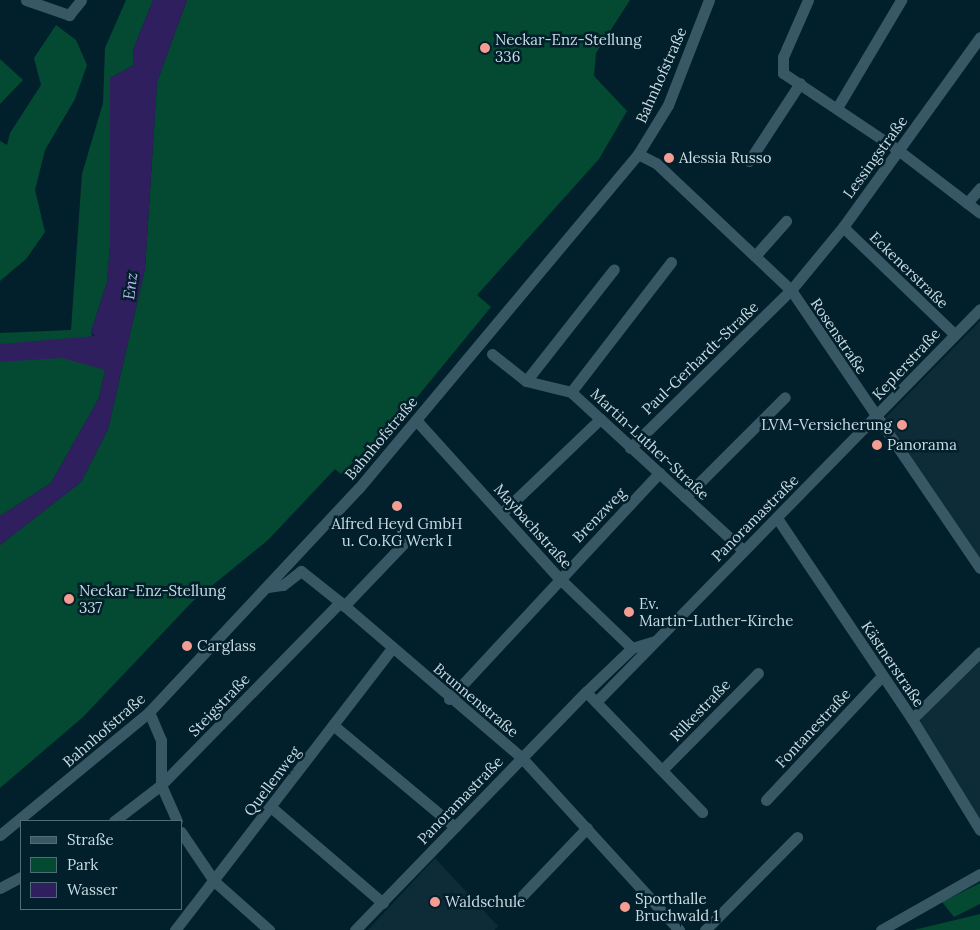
<!DOCTYPE html>
<meta charset="utf-8">
<style>
body{margin:0}
#map{position:relative;width:980px;height:930px;overflow:hidden;background:#02202b;font-family:Lora,serif}
div>[style]{position:absolute}
.built>*{inset:0;background:#0e2c37}
.green>*{inset:0;background:#044a32}
.water>*{inset:0;background:#301f5e}
.minor>*{height:11px;margin:-5.5px;padding:0 5.5px;transform-origin:5.5px;border-radius:5.5px;background:#395865}
.dots>*{width:14px;height:14px;translate:-50% -50%;box-sizing:border-box;border:2px solid #02202b;border-radius:50%}
span{translate:-50% -50%;white-space:nowrap;text-align:center;line-height:1.15;-webkit-text-stroke:5px #02202b;paint-order:stroke}
.poi-label{font-size:15px;color:#cbdbe3}
.left{translate:0 -50%;text-align:left}
.right{translate:-100% -50%;text-align:right}
.street-label{font-size:15px;color:#cbdbe3}
.water-label{font-size:16px;color:#bdb5f0;font-style:italic}
.legend{position:absolute;left:20px;top:820px;width:162px;height:90px;box-sizing:border-box;background:#02202b;border:1px solid #526b75;margin:0;padding:6px 9px;list-style:none;font-size:15px;color:#cbdbe3}
.legend li{display:flex;align-items:center;gap:10px;height:25px}
.legend b{width:25px;border:1px solid #526b75}
</style>
<div id="map">
<div class="built">
<div style="clip-path:polygon(980px 321px,980px 559px,885px 418px)"></div>
<div style="clip-path:polygon(980px 660px,980px 827px,920px 725px,921px 718px)"></div>
<div style="clip-path:polygon(435px 858px,498px 926px,494px 930px,368px 930px)"></div>
</div>
<div class="green">
<div style="clip-path:polygon(126px 0,153px 0,133px 50px,134px 65px,110px 78px,110px 245px,107px 282px,91px 332px,105px 370px,99px 398px,51px 483px,0 516px,0 333px,71px 330px,82px 174px,103px 103px,105px 48px)"></div>
<div style="clip-path:polygon(187px 0,630px 0,596px 53px,594px 76px,627px 111px,599px 159px,477px 295px,491px 307px,404px 413px,341px 474px,335px 469px,268px 540px,192px 602px,83px 717px,0 788px,0 545px,81px 482px,108px 429px,145px 269px,157px 82px)"></div>
<div style="clip-path:polygon(56px 25px,76px 40px,87px 65px,75px 99px,45px 150px,35px 190px,45px 232px,26px 259px,0 281px,0 141px,7px 145px,10px 133px,41px 85px,34px 58px)"></div>
<div style="clip-path:polygon(0 59px,23px 80px,0 104px)"></div>
<div style="clip-path:polygon(980px 883px,980px 904px,954px 917px,942px 902px)"></div>
<div style="clip-path:polygon(980px 914px,980px 930px,914px 930px)"></div>
</div>
<div class="water">
<div style="clip-path:polygon(153px 0,187px 0,157px 82px,145px 269px,108px 429px,81px 482px,0 545px,0 516px,51px 483px,99px 398px,105px 370px,62px 358px,0 362px,0 344px,95px 336px,91px 332px,107px 282px,110px 245px,110px 78px,134px 65px,133px 50px)"></div>
</div>
<div class="minor">
<div style="left:26px;top:0;width:46px;rotate:19.2deg"></div>
<div style="left:69px;top:15px;width:19px;rotate:-51deg"></div>
<div style="left:808px;top:0;width:62px;rotate:113.7deg"></div>
<div style="left:783px;top:57px;width:16px;rotate:90deg"></div>
<div style="left:783px;top:73px;width:138px;rotate:33.8deg"></div>
<div style="left:898px;top:150px;width:103px;rotate:37.5deg"></div>
<div style="left:837px;top:108px;width:126px;rotate:-59.3deg"></div>
<div style="left:638px;top:154px;width:20px;rotate:27deg"></div>
<div style="left:656px;top:163px;width:185px;rotate:43.3deg"></div>
<div style="left:791px;top:290px;width:336px;rotate:55.8deg"></div>
<div style="left:749px;top:161px;width:93px;rotate:-56.8deg"></div>
<div style="left:967px;top:203px;width:20px;rotate:-49deg"></div>
<div style="left:843px;top:227px;width:154px;rotate:43.9deg"></div>
<div style="left:755px;top:256px;width:47px;rotate:-48.5deg"></div>
<div style="left:492px;top:354px;width:43px;rotate:38.5deg"></div>
<div style="left:526px;top:381px;width:46px;rotate:13.7deg"></div>
<div style="left:571px;top:392px;width:234px;rotate:42.6deg"></div>
<div style="left:526px;top:381px;width:142px;rotate:-51.8deg"></div>
<div style="left:571px;top:392px;width:164px;rotate:-52.4deg"></div>
<div style="left:416px;top:420px;width:213px;rotate:47.9deg"></div>
<div style="left:559px;top:578px;width:101px;rotate:43.8deg"></div>
<div style="left:630px;top:448px;width:226px;rotate:-44.5deg"></div>
<div style="left:791px;top:290px;width:82px;rotate:-50.5deg"></div>
<div style="left:843px;top:227px;width:234px;rotate:-54.2deg"></div>
<div style="left:685px;top:497px;width:141px;rotate:-45deg"></div>
<div style="left:502px;top:513px;width:136px;rotate:-43.8deg"></div>
<div style="left:777px;top:518px;width:242px;rotate:56.1deg"></div>
<div style="left:912px;top:719px;width:130px;rotate:58.5deg"></div>
<div style="left:268px;top:587px;width:15px;rotate:-8deg"></div>
<div style="left:283px;top:585px;width:23px;rotate:-38deg"></div>
<div style="left:301px;top:571px;width:50px;rotate:38.5deg"></div>
<div style="left:340px;top:602px;width:240px;rotate:40.6deg"></div>
<div style="left:522px;top:758px;width:233px;rotate:47.6deg"></div>
<div style="left:344px;top:606px;width:94px;rotate:-46.3deg"></div>
<div style="left:591px;top:697px;width:160px;rotate:46deg"></div>
<div style="left:449px;top:699px;width:309px;rotate:-47.1deg"></div>
<div style="left:596px;top:702px;width:549px;rotate:-45.66deg"></div>
<div style="left:149px;top:712px;width:30px;rotate:67deg"></div>
<div style="left:161px;top:740px;width:45px;rotate:90deg"></div>
<div style="left:161px;top:785px;width:39px;rotate:66deg"></div>
<div style="left:912px;top:719px;width:95px;rotate:-44.6deg"></div>
<div style="left:333px;top:725px;width:159px;rotate:39.9deg"></div>
<div style="left:663px;top:769px;width:135px;rotate:-45.3deg"></div>
<div style="left:766px;top:800px;width:168px;rotate:-46.9deg"></div>
<div style="left:272px;top:808px;width:146px;rotate:40.6deg"></div>
<div style="left:114px;top:821px;width:59px;rotate:-37.5deg"></div>
<div style="left:161px;top:785px;width:256px;rotate:-45.6deg"></div>
<div style="left:181px;top:832px;width:59px;rotate:56deg"></div>
<div style="left:214px;top:881px;width:74px;rotate:41.7deg"></div>
<div style="left:0;top:835px;width:193px;rotate:-39.5deg"></div>
<div style="left:149px;top:712px;width:306px;rotate:-46.9deg"></div>
<div style="left:358px;top:489px;width:437px;rotate:-50.1deg"></div>
<div style="left:638px;top:154px;width:57px;rotate:-58.5deg"></div>
<div style="left:668px;top:105px;width:113px;rotate:-68.7deg"></div>
<div style="left:0;top:888px;width:24px;rotate:-28deg"></div>
<div style="left:520px;top:898px;width:97px;rotate:-46.3deg"></div>
<div style="left:175px;top:930px;width:356px;rotate:-52.4deg"></div>
<div style="left:355px;top:930px;width:332px;rotate:-45.9deg"></div>
<div style="left:586px;top:692px;width:64px;rotate:-43.7deg"></div>
<div style="left:632px;top:648px;width:24px;rotate:-17deg"></div>
<div style="left:705px;top:930px;width:131px;rotate:-45.3deg"></div>
<div style="left:881px;top:930px;width:114px;rotate:-29.5deg"></div>
</div>
<div class="dots">
<div style="left:485px;top:48px;background:#f59c93"></div>
<div style="left:669px;top:158px;background:#f59c93"></div>
<div style="left:902px;top:425px;background:#f59c93"></div>
<div style="left:877px;top:445px;background:#f59c93"></div>
<div style="left:397px;top:506px;background:#f59c93"></div>
<div style="left:69px;top:599px;background:#f59c93"></div>
<div style="left:629px;top:612px;background:#f59c93"></div>
<div style="left:187px;top:646px;background:#f59c93"></div>
<div style="left:435px;top:902px;background:#f59c93"></div>
<div style="left:625px;top:907px;background:#f59c93"></div>
</div>
<div class="poi-label">
<span class="left" style="left:495px;top:48px">Neckar-Enz-Stellung<br>336</span>
<span class="left" style="left:679px;top:158px">Alessia Russo</span>
<span class="right" style="left:892px;top:425px">LVM-Versicherung</span>
<span class="left" style="left:887px;top:445px">Panorama</span>
<span style="left:397px;top:532px">Alfred Heyd GmbH<br>u. Co.KG Werk I</span>
<span class="left" style="left:79px;top:599px">Neckar-Enz-Stellung<br>337</span>
<span class="left" style="left:639px;top:612px">Ev.<br>Martin-Luther-Kirche</span>
<span class="left" style="left:197px;top:646px">Carglass</span>
<span class="left" style="left:635px;top:907px">Sporthalle<br>Bruchwald 1</span>
<span class="left" style="left:445px;top:902px">Waldschule</span>
</div>
<div class="street-label">
<span style="left:661px;top:75px;rotate:-66deg">Bahnhofstraße</span>
<span style="left:875px;top:157px;rotate:-54deg">Lessingstraße</span>
<span style="left:909px;top:270px;rotate:44deg">Eckenerstraße</span>
<span style="left:839px;top:336px;rotate:56deg">Rosenstraße</span>
<span style="left:700px;top:358px;rotate:-44deg">Paul-Gerhardt-Straße</span>
<span style="left:906px;top:364px;rotate:-47deg">Keplerstraße</span>
<span style="left:381px;top:438px;rotate:-50deg">Bahnhofstraße</span>
<span style="left:650px;top:444px;rotate:43deg">Martin-Luther-Straße</span>
<span style="left:599px;top:515px;rotate:-46deg">Brenzweg</span>
<span style="left:755px;top:518px;rotate:-45deg">Panoramastraße</span>
<span style="left:533px;top:526px;rotate:48deg">Maybachstraße</span>
<span style="left:893px;top:664px;rotate:56deg">Kästnerstraße</span>
<span style="left:476px;top:700px;rotate:40deg">Brunnenstraße</span>
<span style="left:219px;top:705px;rotate:-46deg">Steigstraße</span>
<span style="left:700px;top:710px;rotate:-46deg">Rilkestraße</span>
<span style="left:813px;top:728px;rotate:-47deg">Fontanestraße</span>
<span style="left:104px;top:730px;rotate:-41deg">Bahnhofstraße</span>
<span style="left:272px;top:781px;rotate:-53deg">Quellenweg</span>
<span style="left:460px;top:800px;rotate:-46deg">Panoramastraße</span>
</div>
<div class="water-label">
<span style="left:130px;top:286px;rotate:-83deg">Enz</span>
</div>
<ul class="legend">
<li><b style="height:6px;background:#395865"></b>Straße</li>
<li><b style="height:14px;background:#044a32"></b>Park</li>
<li><b style="height:14px;background:#301f5e"></b>Wasser</li>
</ul>
</div>
